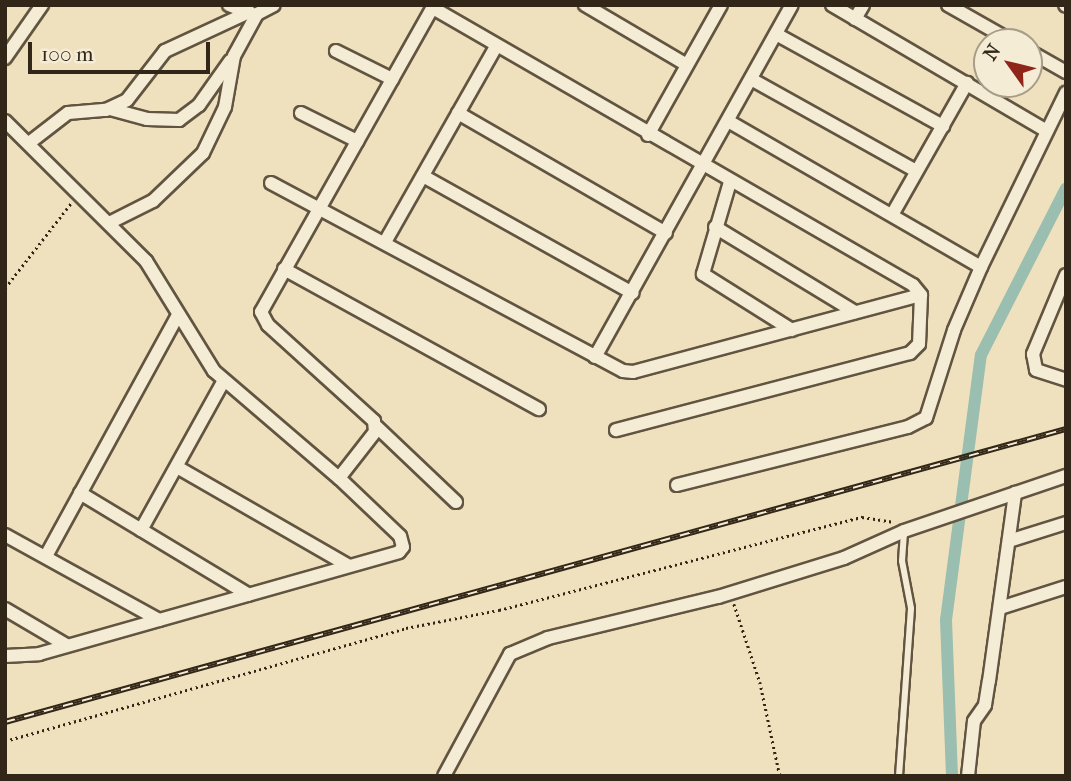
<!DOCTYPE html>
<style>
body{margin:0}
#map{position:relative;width:1071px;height:781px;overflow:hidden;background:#f0e1be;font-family:"IM FELL French Canon",serif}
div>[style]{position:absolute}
.canal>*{height:12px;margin:-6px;padding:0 6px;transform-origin:6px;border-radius:6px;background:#9abeaf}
.path>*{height:2.5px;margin-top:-1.25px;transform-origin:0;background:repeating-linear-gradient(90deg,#312617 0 2px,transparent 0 5.5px)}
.roads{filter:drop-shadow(2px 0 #615541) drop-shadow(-2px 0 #615541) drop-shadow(0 2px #615541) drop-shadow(0 -2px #615541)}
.lane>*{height:6px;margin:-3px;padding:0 3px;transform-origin:3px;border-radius:3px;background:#f5ecd5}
.street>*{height:12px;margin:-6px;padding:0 6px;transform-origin:6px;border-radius:6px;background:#f5ecd5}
.rail>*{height:6px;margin-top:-3px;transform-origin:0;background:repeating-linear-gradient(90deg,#f5ecd5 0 10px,#312617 0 20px);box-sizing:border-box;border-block:2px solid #312617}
span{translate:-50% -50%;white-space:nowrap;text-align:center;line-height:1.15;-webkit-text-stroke:5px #f5ecd5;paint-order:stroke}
.frame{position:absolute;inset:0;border:7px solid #312617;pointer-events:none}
.north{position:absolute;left:973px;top:28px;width:70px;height:70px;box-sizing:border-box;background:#f5ecd5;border:2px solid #a79d89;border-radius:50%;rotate:304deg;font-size:19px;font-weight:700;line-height:28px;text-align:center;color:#312617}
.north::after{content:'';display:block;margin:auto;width:24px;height:32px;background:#8f2418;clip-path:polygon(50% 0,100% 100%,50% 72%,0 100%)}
.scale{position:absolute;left:28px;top:42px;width:182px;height:32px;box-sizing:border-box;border:4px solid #312617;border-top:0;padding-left:9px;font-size:21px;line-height:24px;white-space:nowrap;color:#312617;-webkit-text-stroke:5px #f5ecd5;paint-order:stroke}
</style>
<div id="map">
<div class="canal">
<div style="left:952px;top:776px;width:156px;rotate:-92.2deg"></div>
<div style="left:946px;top:620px;width:267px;rotate:-82.5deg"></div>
<div style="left:981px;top:355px;width:187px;rotate:-63deg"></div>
</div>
<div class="path">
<div style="left:5px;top:288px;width:109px;rotate:-52.1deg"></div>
<div style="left:734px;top:604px;width:82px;rotate:71.6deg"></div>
<div style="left:760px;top:682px;width:96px;rotate:78deg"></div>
<div style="left:5px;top:741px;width:417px;rotate:-15.7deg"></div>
<div style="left:406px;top:628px;width:95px;rotate:-11deg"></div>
<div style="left:499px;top:610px;width:375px;rotate:-14.4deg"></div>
<div style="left:862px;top:517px;width:31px;rotate:9deg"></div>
</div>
<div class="roads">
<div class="lane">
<div style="left:899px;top:776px;width:168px;rotate:-85.9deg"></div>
<div style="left:911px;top:608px;width:48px;rotate:-100.8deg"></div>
<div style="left:902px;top:561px;width:29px;rotate:-86deg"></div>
</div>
<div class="street">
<div style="left:229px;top:5px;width:22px;rotate:21deg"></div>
<div style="left:585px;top:5px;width:118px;rotate:30.5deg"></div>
<div style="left:832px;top:5px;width:249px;rotate:30.4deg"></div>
<div style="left:948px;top:5px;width:75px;rotate:29.6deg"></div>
<div style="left:1065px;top:5px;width:1px;rotate:45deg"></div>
<div style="left:433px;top:8px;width:554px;rotate:29.99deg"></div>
<div style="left:913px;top:285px;width:13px;rotate:51deg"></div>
<div style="left:921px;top:295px;width:49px;rotate:92.3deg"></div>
<div style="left:919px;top:344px;width:13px;rotate:135deg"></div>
<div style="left:910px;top:353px;width:304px;rotate:165.3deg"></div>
<div style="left:855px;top:19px;width:16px;rotate:-60deg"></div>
<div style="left:776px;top:34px;width:191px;rotate:28.9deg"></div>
<div style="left:336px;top:51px;width:63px;rotate:26.6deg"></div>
<div style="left:1029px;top:51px;width:43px;rotate:29.6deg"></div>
<div style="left:5px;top:58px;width:65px;rotate:-55.1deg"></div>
<div style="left:751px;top:79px;width:189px;rotate:29.1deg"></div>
<div style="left:110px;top:109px;width:38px;rotate:15deg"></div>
<div style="left:147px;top:119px;width:32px;rotate:2deg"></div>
<div style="left:179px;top:120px;width:25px;rotate:-37deg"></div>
<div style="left:199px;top:105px;width:54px;rotate:-54.8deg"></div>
<div style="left:301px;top:113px;width:63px;rotate:26.6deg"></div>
<div style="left:458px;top:113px;width:240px;rotate:30deg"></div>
<div style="left:5px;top:121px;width:199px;rotate:44.8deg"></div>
<div style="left:146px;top:261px;width:129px;rotate:58.3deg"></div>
<div style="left:214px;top:371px;width:165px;rotate:40.6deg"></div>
<div style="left:728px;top:121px;width:292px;rotate:30deg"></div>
<div style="left:648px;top:135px;width:149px;rotate:-60.7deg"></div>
<div style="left:29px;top:143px;width:49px;rotate:-37.6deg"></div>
<div style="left:68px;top:113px;width:38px;rotate:-5deg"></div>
<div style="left:106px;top:110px;width:23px;rotate:-25deg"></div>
<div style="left:127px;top:100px;width:62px;rotate:-52.2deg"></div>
<div style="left:165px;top:51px;width:93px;rotate:-24.9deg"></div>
<div style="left:423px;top:176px;width:240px;rotate:29.2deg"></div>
<div style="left:730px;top:182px;width:96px;rotate:106.4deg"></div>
<div style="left:703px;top:274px;width:105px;rotate:32.2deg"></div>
<div style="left:271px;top:183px;width:399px;rotate:28.1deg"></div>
<div style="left:623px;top:371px;width:10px;rotate:6deg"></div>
<div style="left:633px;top:372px;width:298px;rotate:-15deg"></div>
<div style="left:892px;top:215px;width:152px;rotate:-60.4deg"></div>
<div style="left:111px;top:222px;width:47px;rotate:-26.6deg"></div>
<div style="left:153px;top:201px;width:69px;rotate:-43.8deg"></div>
<div style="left:203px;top:153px;width:51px;rotate:-64.4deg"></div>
<div style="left:225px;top:107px;width:52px;rotate:-80deg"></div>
<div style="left:234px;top:56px;width:48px;rotate:-61.3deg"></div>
<div style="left:257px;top:14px;width:19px;rotate:-28deg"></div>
<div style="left:715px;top:227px;width:164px;rotate:31.3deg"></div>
<div style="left:385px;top:242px;width:224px;rotate:-60.4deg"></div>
<div style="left:284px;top:269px;width:291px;rotate:28.8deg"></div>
<div style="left:1066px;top:275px;width:86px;rotate:112.7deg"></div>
<div style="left:1033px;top:354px;width:16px;rotate:79deg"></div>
<div style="left:1036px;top:370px;width:32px;rotate:18deg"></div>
<div style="left:595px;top:357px;width:403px;rotate:-60.8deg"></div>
<div style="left:377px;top:427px;width:109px;rotate:43.5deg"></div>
<div style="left:177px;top:467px;width:198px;rotate:29.9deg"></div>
<div style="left:677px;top:485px;width:238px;rotate:-14.1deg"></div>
<div style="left:908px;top:427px;width:20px;rotate:-27deg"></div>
<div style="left:926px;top:418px;width:92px;rotate:-72.3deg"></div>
<div style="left:954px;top:330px;width:69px;rotate:-66.8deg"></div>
<div style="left:981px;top:267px;width:194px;rotate:-64deg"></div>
<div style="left:80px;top:493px;width:197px;rotate:31.1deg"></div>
<div style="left:141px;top:530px;width:171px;rotate:-61deg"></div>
<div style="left:5px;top:535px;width:176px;rotate:28.9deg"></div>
<div style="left:1012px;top:540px;width:57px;rotate:-17.5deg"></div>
<div style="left:46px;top:556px;width:275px;rotate:-61.3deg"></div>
<div style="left:1000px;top:608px;width:69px;rotate:-17.7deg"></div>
<div style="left:5px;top:609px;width:71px;rotate:30.5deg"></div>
<div style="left:5px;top:656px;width:34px;rotate:-3deg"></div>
<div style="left:39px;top:654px;width:374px;rotate:-15.8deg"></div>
<div style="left:399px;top:552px;width:6px;rotate:-51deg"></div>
<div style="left:403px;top:547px;width:11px;rotate:-105deg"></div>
<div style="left:400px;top:536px;width:84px;rotate:-136.4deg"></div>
<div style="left:339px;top:478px;width:58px;rotate:-52deg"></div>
<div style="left:375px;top:432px;width:11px;rotate:-95deg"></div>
<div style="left:374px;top:421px;width:143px;rotate:-137.8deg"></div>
<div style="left:268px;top:325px;width:15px;rotate:-118deg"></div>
<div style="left:261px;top:312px;width:352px;rotate:-60.6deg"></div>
<div style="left:444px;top:776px;width:139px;rotate:-61.6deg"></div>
<div style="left:510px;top:654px;width:41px;rotate:-22.8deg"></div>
<div style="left:548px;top:638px;width:175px;rotate:-13.6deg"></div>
<div style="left:718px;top:597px;width:132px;rotate:-17.2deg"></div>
<div style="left:844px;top:558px;width:66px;rotate:-24.2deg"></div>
<div style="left:904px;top:531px;width:171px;rotate:-18.8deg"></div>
<div style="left:968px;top:776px;width:55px;rotate:-83.8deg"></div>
<div style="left:974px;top:721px;width:19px;rotate:-55deg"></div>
<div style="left:985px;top:705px;width:24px;rotate:-81deg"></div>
<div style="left:989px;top:681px;width:190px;rotate:-82.1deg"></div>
</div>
</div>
<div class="rail">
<div style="left:5px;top:722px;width:1101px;rotate:-15.44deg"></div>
</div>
<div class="frame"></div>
<div class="north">N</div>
<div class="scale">100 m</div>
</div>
